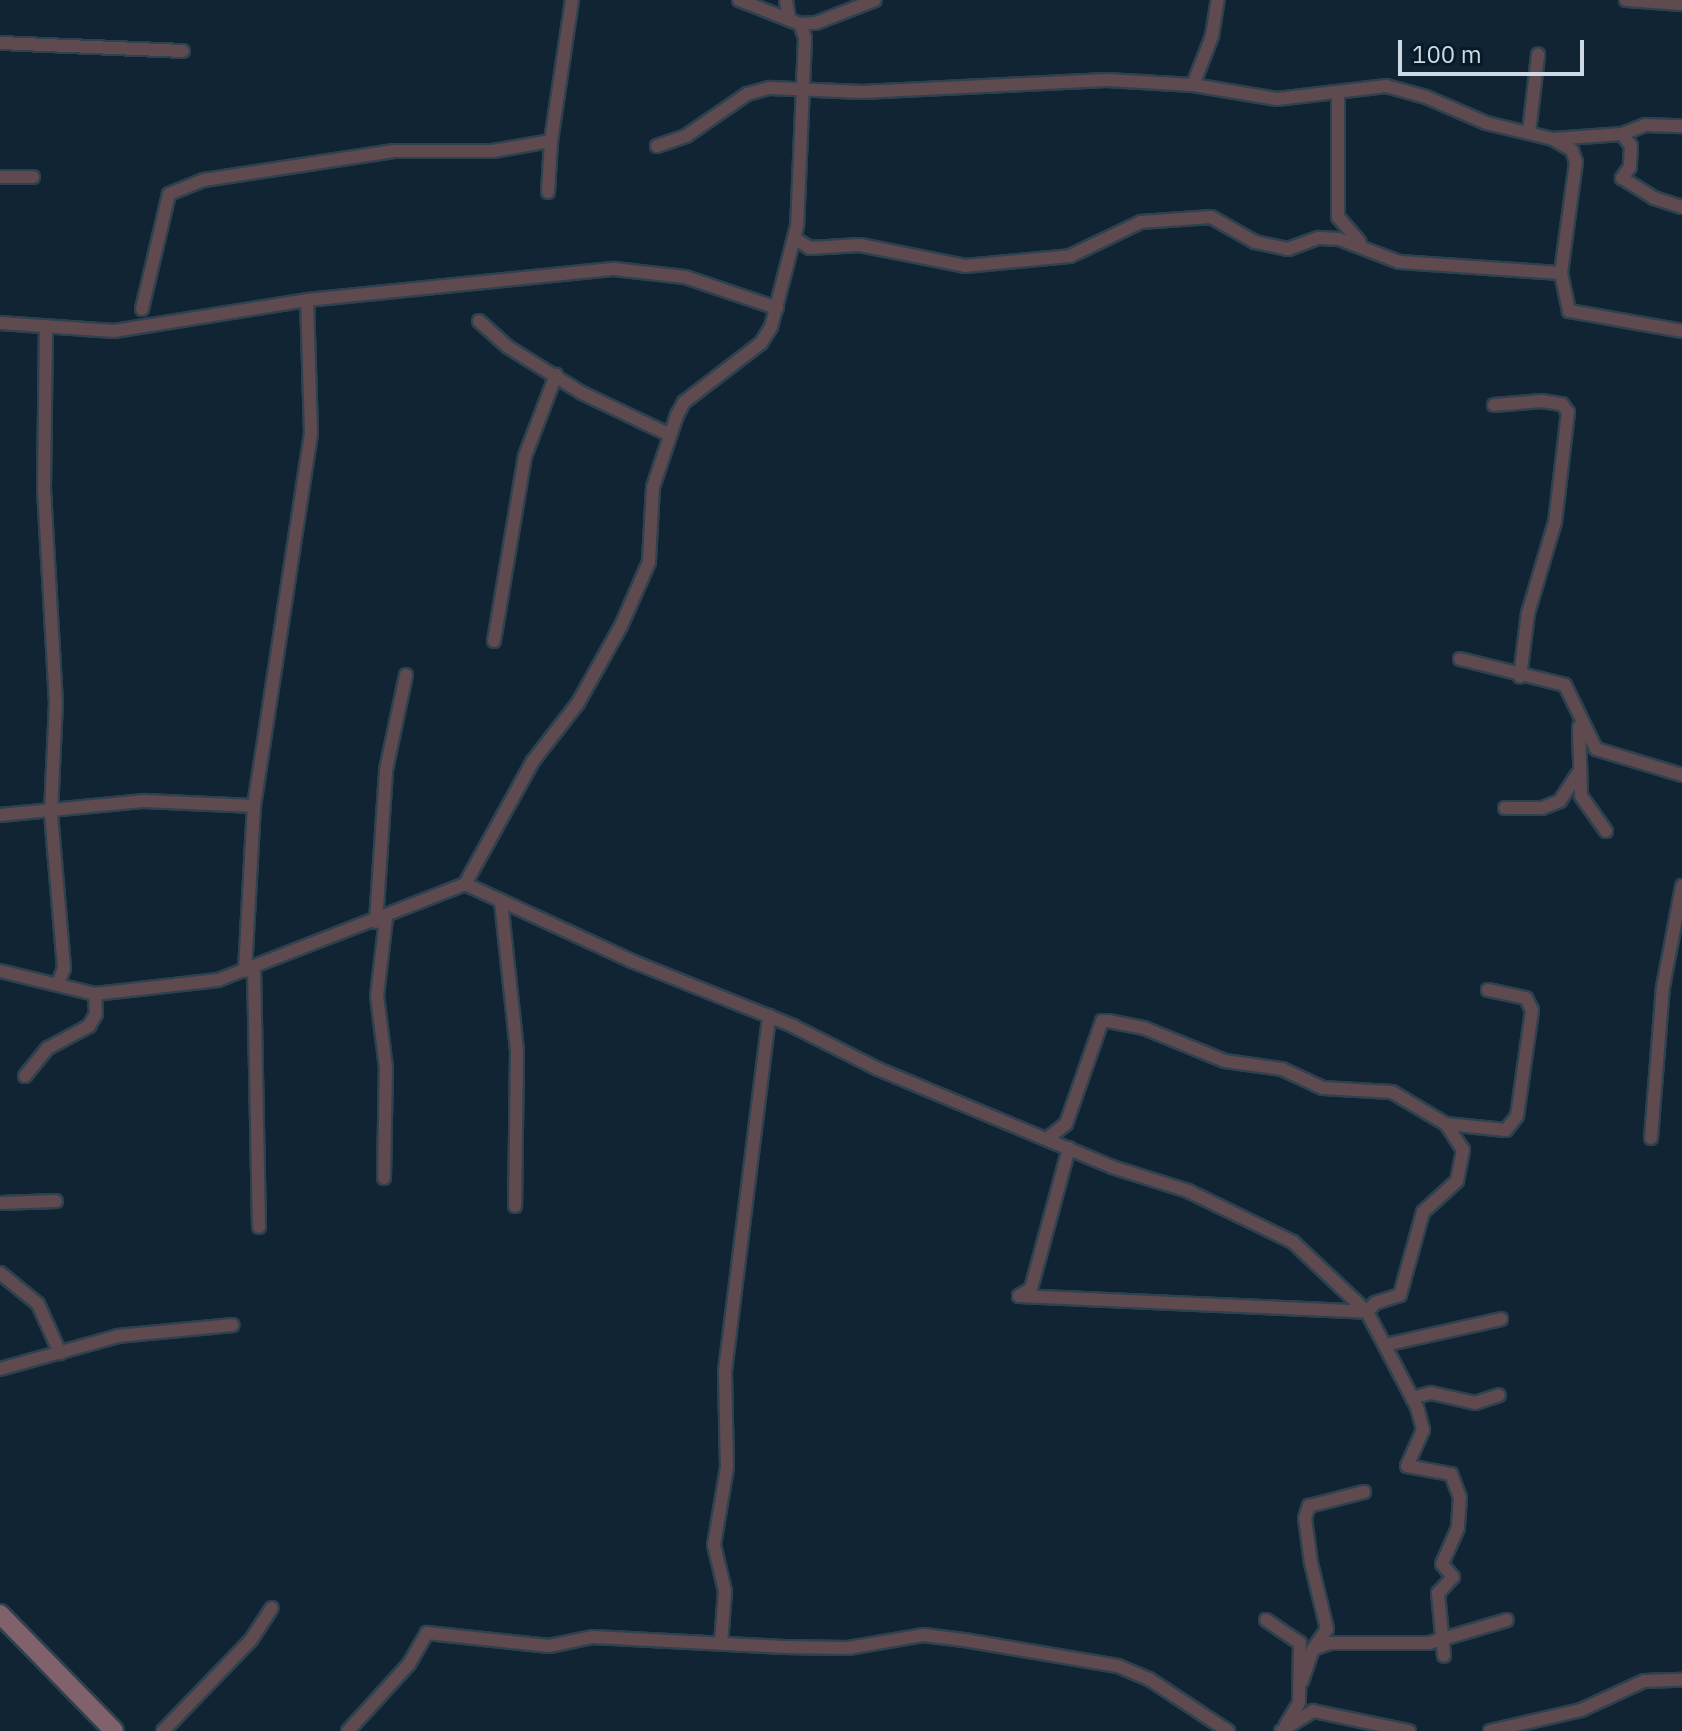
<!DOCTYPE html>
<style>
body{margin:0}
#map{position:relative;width:1682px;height:1731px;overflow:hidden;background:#102433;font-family:"IBM Plex Sans",sans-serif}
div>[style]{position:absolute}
.roads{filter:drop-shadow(2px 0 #2e414f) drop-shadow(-2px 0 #2e414f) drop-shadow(0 2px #2e414f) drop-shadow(0 -2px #2e414f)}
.street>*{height:12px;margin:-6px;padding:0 6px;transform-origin:6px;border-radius:6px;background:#5f4a50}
.secondary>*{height:18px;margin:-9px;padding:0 9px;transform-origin:9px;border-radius:9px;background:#81616a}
span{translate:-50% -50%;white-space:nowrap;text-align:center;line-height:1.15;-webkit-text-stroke:8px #071a28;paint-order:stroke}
.scale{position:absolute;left:1398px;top:40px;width:186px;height:36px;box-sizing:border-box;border:4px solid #cdd9e4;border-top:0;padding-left:10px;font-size:24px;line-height:28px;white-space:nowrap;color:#cdd9e4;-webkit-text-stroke:6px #071a28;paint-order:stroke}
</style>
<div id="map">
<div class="roads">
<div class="street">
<div style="left:739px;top:0;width:66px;rotate:21.5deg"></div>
<div style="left:800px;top:24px;width:16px;rotate:-4deg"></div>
<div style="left:816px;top:23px;width:63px;rotate:-21.3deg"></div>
<div style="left:786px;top:0;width:20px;rotate:81deg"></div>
<div style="left:1626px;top:0;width:56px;rotate:4.1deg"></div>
<div style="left:800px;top:24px;width:15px;rotate:70deg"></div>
<div style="left:805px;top:38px;width:188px;rotate:92.4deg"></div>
<div style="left:797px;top:226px;width:104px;rotate:104.4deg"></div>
<div style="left:771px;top:327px;width:19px;rotate:122deg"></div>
<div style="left:761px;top:343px;width:97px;rotate:142.5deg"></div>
<div style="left:684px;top:402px;width:15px;rotate:118deg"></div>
<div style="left:677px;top:415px;width:76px;rotate:108.4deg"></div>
<div style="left:653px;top:487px;width:75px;rotate:93.1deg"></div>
<div style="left:649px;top:562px;width:70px;rotate:113.6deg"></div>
<div style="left:621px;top:626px;width:88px;rotate:119.2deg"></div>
<div style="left:578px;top:703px;width:73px;rotate:127.8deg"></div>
<div style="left:533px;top:761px;width:141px;rotate:118.9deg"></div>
<div style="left:465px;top:884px;width:186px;rotate:24.8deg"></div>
<div style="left:634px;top:962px;width:171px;rotate:21.9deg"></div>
<div style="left:793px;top:1026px;width:95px;rotate:26.8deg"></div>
<div style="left:878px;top:1069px;width:254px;rotate:22.7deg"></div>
<div style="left:1112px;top:1167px;width:80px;rotate:17.5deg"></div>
<div style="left:1188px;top:1191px;width:117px;rotate:25.9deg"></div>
<div style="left:1293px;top:1242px;width:102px;rotate:43.4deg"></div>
<div style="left:1367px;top:1312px;width:107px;rotate:62.2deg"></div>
<div style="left:1417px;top:1407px;width:24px;rotate:75deg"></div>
<div style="left:1423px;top:1430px;width:39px;rotate:114deg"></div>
<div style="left:1407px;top:1466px;width:45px;rotate:10.3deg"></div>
<div style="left:1451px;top:1474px;width:25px;rotate:69deg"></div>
<div style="left:1460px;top:1497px;width:31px;rotate:94deg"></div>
<div style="left:1458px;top:1528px;width:39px;rotate:114deg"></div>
<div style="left:1442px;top:1564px;width:17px;rotate:50deg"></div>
<div style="left:1453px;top:1577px;width:22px;rotate:133deg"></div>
<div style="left:1438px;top:1593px;width:63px;rotate:84.6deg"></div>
<div style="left:0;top:43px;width:183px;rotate:2.5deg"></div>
<div style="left:1193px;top:85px;width:85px;rotate:9.5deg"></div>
<div style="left:1277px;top:99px;width:110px;rotate:-6.8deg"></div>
<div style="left:1386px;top:86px;width:41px;rotate:15.4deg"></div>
<div style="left:1426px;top:97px;width:65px;rotate:23.4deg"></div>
<div style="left:1486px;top:123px;width:69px;rotate:13.4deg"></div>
<div style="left:1553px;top:139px;width:69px;rotate:-4.1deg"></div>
<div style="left:1622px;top:134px;width:15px;rotate:53deg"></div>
<div style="left:1631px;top:146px;width:21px;rotate:93deg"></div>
<div style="left:1630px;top:167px;width:14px;rotate:126deg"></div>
<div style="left:1622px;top:178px;width:38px;rotate:32deg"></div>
<div style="left:1654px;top:198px;width:29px;rotate:18deg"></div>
<div style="left:1338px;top:92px;width:125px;rotate:90deg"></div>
<div style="left:1338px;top:217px;width:33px;rotate:49deg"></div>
<div style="left:1529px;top:132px;width:78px;rotate:-83.3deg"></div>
<div style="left:1622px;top:134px;width:26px;rotate:-21deg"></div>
<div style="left:1646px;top:125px;width:36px;rotate:2deg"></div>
<div style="left:1553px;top:139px;width:22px;rotate:30deg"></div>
<div style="left:1572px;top:150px;width:13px;rotate:72deg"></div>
<div style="left:1576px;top:162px;width:112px;rotate:97.7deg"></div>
<div style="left:1561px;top:273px;width:39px;rotate:78deg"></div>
<div style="left:1569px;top:311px;width:115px;rotate:10deg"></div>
<div style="left:657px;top:146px;width:31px;rotate:-19deg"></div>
<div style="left:686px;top:136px;width:74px;rotate:-34.5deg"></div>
<div style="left:747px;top:94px;width:24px;rotate:-15deg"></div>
<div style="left:770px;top:88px;width:92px;rotate:2.5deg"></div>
<div style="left:862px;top:92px;width:245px;rotate:-2.8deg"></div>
<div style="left:1107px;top:80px;width:86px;rotate:3.3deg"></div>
<div style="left:1193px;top:85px;width:53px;rotate:-68.8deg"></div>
<div style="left:1212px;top:36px;width:36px;rotate:-81deg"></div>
<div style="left:0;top:177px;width:33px"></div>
<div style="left:548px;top:192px;width:51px;rotate:-86.6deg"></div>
<div style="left:794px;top:238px;width:19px;rotate:32deg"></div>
<div style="left:810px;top:248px;width:50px;rotate:-3.4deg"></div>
<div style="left:860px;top:245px;width:107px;rotate:11.3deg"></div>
<div style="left:965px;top:266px;width:105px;rotate:-5.4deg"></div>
<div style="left:1070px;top:256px;width:79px;rotate:-25.6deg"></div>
<div style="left:1141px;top:222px;width:70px;rotate:-4.1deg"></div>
<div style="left:1211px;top:217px;width:51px;rotate:29.6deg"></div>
<div style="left:1255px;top:242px;width:34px;rotate:12deg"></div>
<div style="left:1288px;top:249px;width:33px;rotate:-20deg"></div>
<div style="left:1319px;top:238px;width:20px;rotate:3deg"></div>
<div style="left:1339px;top:239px;width:64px;rotate:21deg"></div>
<div style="left:1399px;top:262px;width:162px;rotate:3.9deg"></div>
<div style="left:142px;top:309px;width:118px;rotate:-76.8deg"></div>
<div style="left:169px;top:194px;width:38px;rotate:-22deg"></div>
<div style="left:204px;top:180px;width:192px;rotate:-8.7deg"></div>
<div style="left:394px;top:151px;width:99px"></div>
<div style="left:493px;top:151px;width:59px;rotate:-9.8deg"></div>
<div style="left:551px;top:141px;width:143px;rotate:-81.5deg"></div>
<div style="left:479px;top:321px;width:39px;rotate:42deg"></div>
<div style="left:508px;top:347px;width:87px;rotate:31.9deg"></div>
<div style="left:582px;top:393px;width:95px;rotate:25.5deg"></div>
<div style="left:0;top:323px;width:114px;rotate:4deg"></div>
<div style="left:114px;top:331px;width:195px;rotate:-9.1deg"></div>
<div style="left:307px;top:300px;width:309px;rotate:-5.8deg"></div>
<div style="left:614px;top:269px;width:71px;rotate:6.4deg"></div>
<div style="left:685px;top:277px;width:97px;rotate:18.6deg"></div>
<div style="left:46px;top:326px;width:163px;rotate:90.7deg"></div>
<div style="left:44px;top:489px;width:213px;rotate:86.8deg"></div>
<div style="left:56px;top:702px;width:111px;rotate:92.6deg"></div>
<div style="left:51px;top:813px;width:156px;rotate:85.2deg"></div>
<div style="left:64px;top:968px;width:17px;rotate:111deg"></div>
<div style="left:1494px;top:405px;width:48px;rotate:-4.8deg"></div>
<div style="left:1542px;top:401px;width:20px;rotate:9deg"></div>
<div style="left:1562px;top:404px;width:10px;rotate:53deg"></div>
<div style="left:1568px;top:412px;width:111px;rotate:96.7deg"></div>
<div style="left:1555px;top:522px;width:95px;rotate:106.5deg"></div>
<div style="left:1528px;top:613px;width:64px;rotate:97.2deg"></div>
<div style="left:494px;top:641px;width:188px;rotate:-80.5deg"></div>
<div style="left:525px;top:456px;width:87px;rotate:-69.1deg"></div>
<div style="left:1460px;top:659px;width:108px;rotate:13.9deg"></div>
<div style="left:1565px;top:685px;width:71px;rotate:64.2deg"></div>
<div style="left:1596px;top:749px;width:90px;rotate:16.8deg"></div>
<div style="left:1579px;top:727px;width:69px;rotate:88.3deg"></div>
<div style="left:1581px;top:796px;width:43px;rotate:54.5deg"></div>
<div style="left:1505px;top:808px;width:37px"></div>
<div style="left:1542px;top:808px;width:19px;rotate:-21deg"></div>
<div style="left:1560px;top:801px;width:33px;rotate:-57deg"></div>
<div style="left:0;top:815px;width:145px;rotate:-5.6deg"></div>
<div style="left:144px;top:801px;width:110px;rotate:2.6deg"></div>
<div style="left:501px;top:901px;width:150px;rotate:83.9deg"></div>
<div style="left:517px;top:1050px;width:156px;rotate:90.7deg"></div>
<div style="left:376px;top:922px;width:152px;rotate:-86.2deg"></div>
<div style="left:386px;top:770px;width:97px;rotate:-78.1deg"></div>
<div style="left:254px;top:967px;width:260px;rotate:88.9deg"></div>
<div style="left:0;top:971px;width:98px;rotate:13.6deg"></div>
<div style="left:95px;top:994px;width:124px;rotate:-6.5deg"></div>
<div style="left:218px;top:980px;width:265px;rotate:-21.2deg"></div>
<div style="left:245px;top:971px;width:165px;rotate:-86.9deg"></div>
<div style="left:254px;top:806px;width:377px;rotate:-81.3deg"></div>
<div style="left:311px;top:433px;width:133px;rotate:-91.7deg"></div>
<div style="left:25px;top:1076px;width:36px;rotate:-51deg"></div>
<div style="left:48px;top:1048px;width:47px;rotate:-28.2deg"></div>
<div style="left:89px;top:1026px;width:14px;rotate:-60deg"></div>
<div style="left:96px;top:1014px;width:20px;rotate:-93deg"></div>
<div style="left:1048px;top:1138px;width:23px;rotate:-38deg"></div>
<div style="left:1066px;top:1124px;width:109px;rotate:-70.7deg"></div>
<div style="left:1102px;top:1021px;width:6px"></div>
<div style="left:1108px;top:1021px;width:37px;rotate:11deg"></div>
<div style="left:1144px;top:1028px;width:87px;rotate:22.2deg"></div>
<div style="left:1225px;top:1061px;width:58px;rotate:8deg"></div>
<div style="left:1282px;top:1069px;width:45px;rotate:24.9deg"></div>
<div style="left:1323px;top:1088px;width:69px;rotate:3.3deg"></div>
<div style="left:1392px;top:1092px;width:63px;rotate:30.7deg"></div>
<div style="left:1446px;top:1124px;width:60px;rotate:5.7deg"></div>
<div style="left:1506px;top:1130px;width:18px;rotate:-52deg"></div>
<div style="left:1517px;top:1116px;width:107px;rotate:-81.9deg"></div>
<div style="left:1532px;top:1010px;width:13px;rotate:-117deg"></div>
<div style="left:1526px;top:998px;width:39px;rotate:-168deg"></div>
<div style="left:1651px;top:1138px;width:151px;rotate:-85.5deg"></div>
<div style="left:1663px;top:987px;width:103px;rotate:-79.3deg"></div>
<div style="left:1069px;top:1148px;width:146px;rotate:105.1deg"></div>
<div style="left:1031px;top:1289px;width:14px;rotate:150deg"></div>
<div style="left:1019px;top:1296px;width:348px;rotate:2.6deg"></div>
<div style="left:1367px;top:1312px;width:12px;rotate:-48deg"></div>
<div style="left:1375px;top:1303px;width:26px;rotate:-18deg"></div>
<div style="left:1400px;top:1295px;width:86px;rotate:-74.5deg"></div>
<div style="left:1423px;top:1212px;width:46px;rotate:-42.4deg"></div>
<div style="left:1457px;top:1181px;width:32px;rotate:-79deg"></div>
<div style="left:1463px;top:1150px;width:31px;rotate:-123deg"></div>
<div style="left:384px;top:1178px;width:110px;rotate:-89deg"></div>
<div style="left:386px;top:1068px;width:73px;rotate:-97.1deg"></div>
<div style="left:377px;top:996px;width:79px;rotate:-83.4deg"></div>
<div style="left:0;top:1203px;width:56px;rotate:-2deg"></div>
<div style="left:0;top:1273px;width:49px;rotate:39.2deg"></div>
<div style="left:38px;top:1304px;width:54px;rotate:65.8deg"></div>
<div style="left:1385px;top:1345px;width:119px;rotate:-12.6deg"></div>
<div style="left:0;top:1369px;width:123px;rotate:-15.6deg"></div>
<div style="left:118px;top:1336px;width:115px;rotate:-5.5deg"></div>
<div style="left:1412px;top:1398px;width:20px;rotate:-15deg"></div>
<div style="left:1431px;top:1393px;width:45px;rotate:12.8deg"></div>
<div style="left:1475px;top:1403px;width:25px;rotate:-18deg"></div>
<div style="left:1266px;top:1620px;width:41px;rotate:34.1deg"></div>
<div style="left:1300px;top:1643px;width:60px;rotate:91deg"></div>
<div style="left:1299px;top:1703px;width:26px;rotate:121deg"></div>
<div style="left:721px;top:1643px;width:52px;rotate:-85.6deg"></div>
<div style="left:725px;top:1591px;width:47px;rotate:-103.4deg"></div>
<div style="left:714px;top:1545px;width:79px;rotate:-80.5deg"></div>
<div style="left:727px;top:1467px;width:96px;rotate:-91.2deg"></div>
<div style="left:725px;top:1371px;width:358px;rotate:-82.9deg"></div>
<div style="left:1313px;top:1649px;width:24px;rotate:-55deg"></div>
<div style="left:1327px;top:1629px;width:68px;rotate:-103.6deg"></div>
<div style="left:1311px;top:1563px;width:45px;rotate:-97.6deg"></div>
<div style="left:1305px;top:1518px;width:13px;rotate:-72deg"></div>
<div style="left:1309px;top:1506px;width:57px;rotate:-14.3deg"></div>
<div style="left:1302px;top:1681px;width:34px;rotate:-71deg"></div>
<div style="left:1313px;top:1649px;width:18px;rotate:-19deg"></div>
<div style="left:1330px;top:1643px;width:99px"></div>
<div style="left:1429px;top:1643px;width:81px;rotate:-16.4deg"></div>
<div style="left:163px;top:1731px;width:127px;rotate:-46deg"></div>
<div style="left:251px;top:1640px;width:38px;rotate:-57deg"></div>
<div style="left:348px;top:1731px;width:91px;rotate:-47.7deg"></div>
<div style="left:409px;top:1664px;width:36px;rotate:-60deg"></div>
<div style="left:427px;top:1633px;width:123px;rotate:6.1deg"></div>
<div style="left:549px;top:1646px;width:45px;rotate:-11.6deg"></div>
<div style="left:593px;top:1637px;width:191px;rotate:3deg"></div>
<div style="left:784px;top:1647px;width:64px;rotate:0.9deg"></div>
<div style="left:848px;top:1648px;width:76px;rotate:-9.8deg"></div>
<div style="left:923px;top:1635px;width:41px;rotate:7deg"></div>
<div style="left:964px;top:1640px;width:156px;rotate:9.6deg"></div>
<div style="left:1118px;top:1666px;width:34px;rotate:23deg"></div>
<div style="left:1149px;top:1679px;width:95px;rotate:33.4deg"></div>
<div style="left:1281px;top:1731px;width:38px;rotate:-32deg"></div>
<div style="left:1313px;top:1711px;width:98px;rotate:11.8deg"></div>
<div style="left:1490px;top:1731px;width:93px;rotate:-13deg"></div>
<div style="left:1581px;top:1710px;width:69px;rotate:-24.7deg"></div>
<div style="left:1644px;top:1681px;width:38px;rotate:-2deg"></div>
</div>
<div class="secondary">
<div style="left:0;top:1614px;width:163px;rotate:45.7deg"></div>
</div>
</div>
<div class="scale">100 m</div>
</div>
